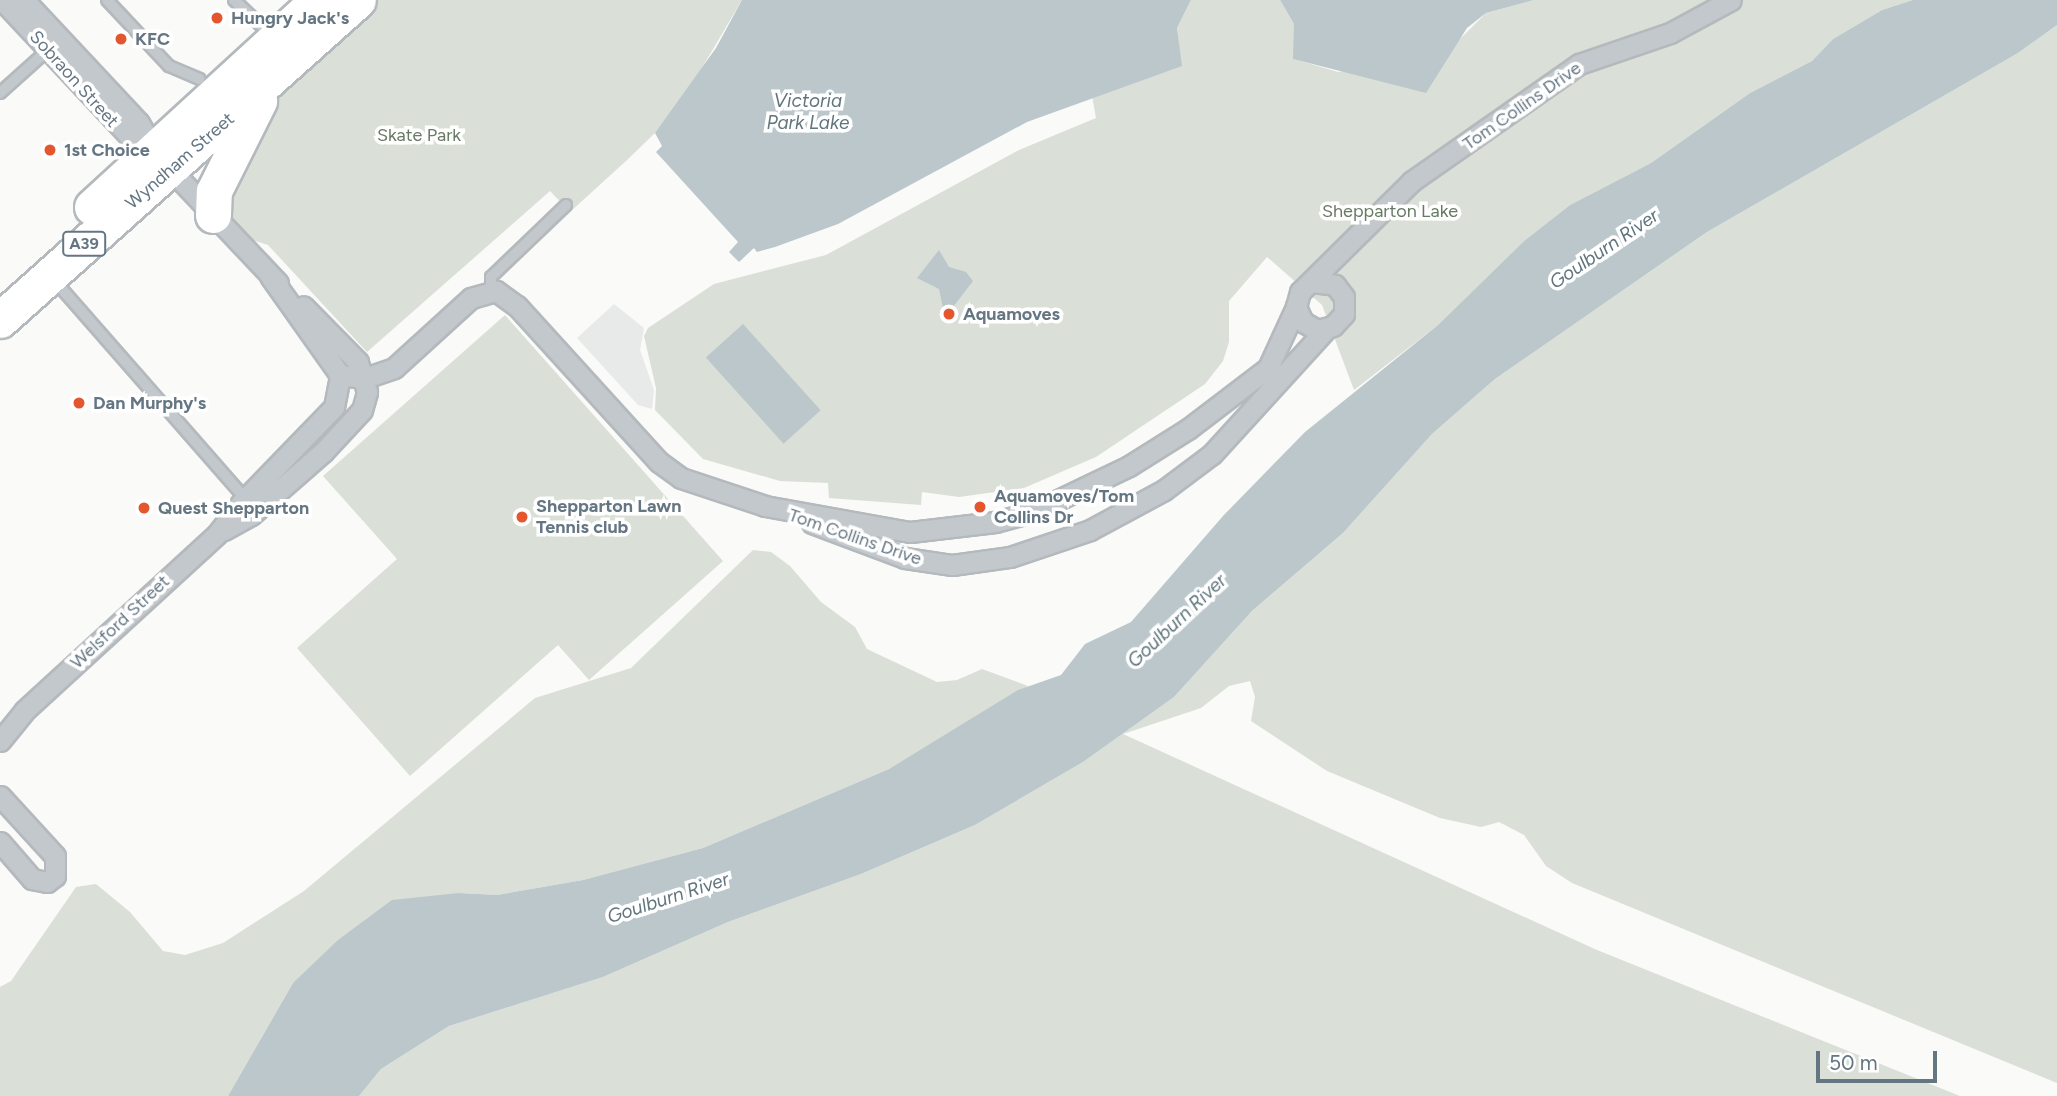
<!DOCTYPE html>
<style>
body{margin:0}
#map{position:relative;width:2057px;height:1096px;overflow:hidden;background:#fafaf8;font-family:Figtree,sans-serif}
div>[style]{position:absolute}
.built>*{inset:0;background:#e8e9e9}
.green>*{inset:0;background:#dadfd7}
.water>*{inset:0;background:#bbc7cb;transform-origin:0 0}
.roads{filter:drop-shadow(2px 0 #b4b9bd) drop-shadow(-2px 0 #b4b9bd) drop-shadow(0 2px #b4b9bd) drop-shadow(0 -2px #b4b9bd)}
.lane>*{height:10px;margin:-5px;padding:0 5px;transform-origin:5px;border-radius:5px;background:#c3c8cc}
.street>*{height:19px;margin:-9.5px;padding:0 9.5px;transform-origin:9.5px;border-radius:9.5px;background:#c3c8cc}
.highway>*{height:35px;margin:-17.5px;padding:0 17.5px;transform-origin:17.5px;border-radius:17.5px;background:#fff}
.dots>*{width:19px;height:19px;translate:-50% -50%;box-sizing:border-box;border:4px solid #fff;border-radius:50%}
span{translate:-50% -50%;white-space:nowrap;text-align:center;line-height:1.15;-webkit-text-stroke:7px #fff;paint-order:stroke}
.shield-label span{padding:2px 5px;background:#fff;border:2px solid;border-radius:5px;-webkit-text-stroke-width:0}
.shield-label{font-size:16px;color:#657683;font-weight:700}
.poi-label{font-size:18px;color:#657683;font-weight:700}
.left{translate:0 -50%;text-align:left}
.street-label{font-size:18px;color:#657683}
.park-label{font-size:18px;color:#687a64}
.water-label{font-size:19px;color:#60757c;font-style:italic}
.scale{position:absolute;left:1816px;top:1051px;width:121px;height:32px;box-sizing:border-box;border:4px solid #657683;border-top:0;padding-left:9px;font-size:21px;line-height:24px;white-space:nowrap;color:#657683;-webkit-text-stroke:5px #fff;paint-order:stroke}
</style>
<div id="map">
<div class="built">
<div style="clip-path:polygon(614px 304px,644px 328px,640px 350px,654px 390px,652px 409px,638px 405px,577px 338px)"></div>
</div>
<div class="green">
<div style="clip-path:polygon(377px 0,742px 0,693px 83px,655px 133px,627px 160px,570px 212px,550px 191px,367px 352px,268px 245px,249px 239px,238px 226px,229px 210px,230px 166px,271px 103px,319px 50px)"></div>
<div style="clip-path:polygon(1191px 0,1280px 0,1294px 24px,1294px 59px,1338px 72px,1450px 49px,1486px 13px,1534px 0,1913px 0,1882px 10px,1833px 39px,1812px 61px,1750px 93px,1651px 163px,1570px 205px,1524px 241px,1438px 325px,1354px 390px,1322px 305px,1267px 257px,1229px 301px,1229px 342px,1223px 361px,1205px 384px,1096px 457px,1024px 488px,959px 497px,922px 492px,921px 505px,829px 498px,828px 483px,780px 481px,703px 459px,655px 410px,656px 388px,644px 336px,648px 328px,714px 284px,826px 255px,1019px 150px,1096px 118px,1092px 96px,1181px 66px,1177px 28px)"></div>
<div style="clip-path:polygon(2057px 25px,2057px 1083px,1572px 883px,1546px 866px,1524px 835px,1499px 822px,1481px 827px,1440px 818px,1327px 771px,1251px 721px,1255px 697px,1250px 681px,1229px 686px,1201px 708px,1123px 734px,1597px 950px,1960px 1096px,359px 1096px,381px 1069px,449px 1026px,603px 977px,728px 922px,861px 874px,975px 825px,1083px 762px,1174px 697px,1252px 611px,1343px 533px,1432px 434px,1495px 379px,1707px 232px,2018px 53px)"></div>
<div style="clip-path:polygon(505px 315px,723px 561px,589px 680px,558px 645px,410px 776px,297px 648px,397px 559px,323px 476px)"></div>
<div style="clip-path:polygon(753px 550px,771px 552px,790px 566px,821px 602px,855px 627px,867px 649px,937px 682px,957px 680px,982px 669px,1028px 686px,889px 769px,703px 848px,583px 880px,497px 895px,459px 893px,293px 983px,228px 1096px,0 1096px,0 987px,11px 981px,76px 887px,96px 884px,130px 912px,163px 951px,185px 955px,223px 943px,304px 891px,535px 698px,631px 668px)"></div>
</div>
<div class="water">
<div style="clip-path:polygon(742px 0,1191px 0,1177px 28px,1182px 66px,1027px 122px,838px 224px,775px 247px,757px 252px,754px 248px,739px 262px,729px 252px,738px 242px,656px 152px,662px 146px,655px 133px,716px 48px)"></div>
<div style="clip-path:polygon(1280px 0,1534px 0,1486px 13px,1467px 28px,1426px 93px,1293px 59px,1294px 24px)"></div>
<div style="clip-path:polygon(1913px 0,2057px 0,2057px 25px,2018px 53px,1707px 232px,1495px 379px,1432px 434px,1343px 533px,1252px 611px,1174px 697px,1083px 762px,975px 825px,861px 874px,728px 922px,603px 977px,449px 1026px,381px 1069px,359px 1096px,228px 1096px,293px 983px,338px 940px,392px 900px,459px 893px,497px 895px,583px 880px,703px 848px,889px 769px,1018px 690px,1061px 675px,1085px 644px,1131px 622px,1223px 516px,1305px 432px,1438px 325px,1524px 241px,1570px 205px,1651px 163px,1750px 93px,1812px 61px,1833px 39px,1882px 10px)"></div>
<div style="clip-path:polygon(939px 250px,949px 267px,966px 272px,973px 281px,950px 311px,943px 308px,939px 289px,917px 278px)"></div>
<div style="left:743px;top:324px;width:116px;height:50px;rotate:48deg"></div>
</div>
<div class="roads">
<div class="lane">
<div style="left:107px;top:0;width:91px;rotate:46.8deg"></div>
<div style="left:169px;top:66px;width:33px;rotate:23deg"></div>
<div style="left:234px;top:0;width:51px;rotate:43.4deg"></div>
<div style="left:0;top:93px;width:64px;rotate:-41.9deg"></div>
<div style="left:54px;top:280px;width:290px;rotate:48.8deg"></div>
<div style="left:491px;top:290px;width:13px;rotate:-90deg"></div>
<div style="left:491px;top:277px;width:104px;rotate:-43.8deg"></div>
</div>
<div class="street">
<div style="left:2px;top:0;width:212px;rotate:46.9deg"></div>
<div style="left:24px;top:0;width:168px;rotate:46.9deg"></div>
<div style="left:139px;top:123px;width:30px;rotate:60deg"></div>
<div style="left:171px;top:170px;width:156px;rotate:46.6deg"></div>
<div style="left:1312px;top:282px;width:23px;rotate:7deg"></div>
<div style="left:1335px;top:285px;width:15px;rotate:53deg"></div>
<div style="left:1344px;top:297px;width:17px;rotate:90deg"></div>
<div style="left:1344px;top:314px;width:16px;rotate:133deg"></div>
<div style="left:1333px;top:326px;width:16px;rotate:166deg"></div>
<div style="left:1317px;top:330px;width:16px;rotate:-150deg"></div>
<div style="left:1303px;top:322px;width:17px;rotate:-115deg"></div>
<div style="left:1296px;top:307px;width:16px;rotate:-75deg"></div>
<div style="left:1300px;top:292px;width:158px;rotate:-44.7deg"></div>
<div style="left:1412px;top:181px;width:204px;rotate:-35deg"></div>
<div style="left:1579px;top:64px;width:96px;rotate:-18.8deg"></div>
<div style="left:1670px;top:33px;width:69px;rotate:-28.4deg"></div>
<div style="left:340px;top:375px;width:25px;rotate:7deg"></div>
<div style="left:365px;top:378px;width:31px;rotate:-19deg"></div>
<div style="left:394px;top:368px;width:104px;rotate:-42.3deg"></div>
<div style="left:471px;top:298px;width:26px;rotate:-16deg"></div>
<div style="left:496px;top:291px;width:26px;rotate:36deg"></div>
<div style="left:517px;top:306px;width:211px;rotate:47.7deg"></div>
<div style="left:659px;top:462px;width:27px;rotate:36deg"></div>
<div style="left:681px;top:478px;width:89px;rotate:18.4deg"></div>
<div style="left:765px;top:506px;width:147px;rotate:10.2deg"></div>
<div style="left:910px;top:532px;width:86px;rotate:-6.7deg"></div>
<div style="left:995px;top:522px;width:39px;rotate:-15deg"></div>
<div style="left:1033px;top:512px;width:106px;rotate:-25.6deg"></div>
<div style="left:1129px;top:466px;width:70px;rotate:-32.1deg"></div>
<div style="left:1188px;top:429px;width:101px;rotate:-37.3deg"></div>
<div style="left:1268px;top:368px;width:67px;rotate:-65.3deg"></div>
<div style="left:812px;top:523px;width:99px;rotate:20.6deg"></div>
<div style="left:905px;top:558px;width:48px;rotate:8.5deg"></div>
<div style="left:952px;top:565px;width:59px;rotate:-7.9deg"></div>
<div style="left:1010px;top:557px;width:84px;rotate:-18.6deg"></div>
<div style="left:1090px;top:530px;width:84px;rotate:-28.4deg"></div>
<div style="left:1164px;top:490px;width:60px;rotate:-36.9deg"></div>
<div style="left:1212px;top:454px;width:169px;rotate:-47.6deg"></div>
<div style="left:224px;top:530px;width:31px;rotate:-29deg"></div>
<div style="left:251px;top:515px;width:96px;rotate:-41.2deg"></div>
<div style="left:323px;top:452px;width:57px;rotate:-47.1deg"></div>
<div style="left:362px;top:410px;width:19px;rotate:-74deg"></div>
<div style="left:367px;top:392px;width:31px;rotate:-107deg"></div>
<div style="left:358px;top:362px;width:78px;rotate:-134.5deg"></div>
<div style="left:0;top:741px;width:38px;rotate:-51deg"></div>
<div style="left:24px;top:711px;width:262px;rotate:-42.5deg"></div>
<div style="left:217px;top:534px;width:39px;rotate:-52deg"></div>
<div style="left:241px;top:503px;width:134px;rotate:-45.9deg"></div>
<div style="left:334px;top:407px;width:33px;rotate:-79deg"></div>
<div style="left:340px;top:375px;width:121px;rotate:-125.3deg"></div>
<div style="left:0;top:796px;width:81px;rotate:47.5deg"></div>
<div style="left:55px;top:856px;width:20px;rotate:90deg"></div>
<div style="left:55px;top:876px;width:10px;rotate:143deg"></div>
<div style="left:47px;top:882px;width:15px;rotate:-169deg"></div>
<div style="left:32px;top:879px;width:49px;rotate:-130.9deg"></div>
</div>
<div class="highway">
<div style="left:92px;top:207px;width:306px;rotate:-42.5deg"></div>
<div style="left:213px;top:215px;width:24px;rotate:-88deg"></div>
<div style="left:214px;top:191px;width:101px;rotate:-63.4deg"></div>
<div style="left:0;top:320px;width:480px;rotate:-41.8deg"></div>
</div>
</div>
<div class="dots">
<div style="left:217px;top:18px;background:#e4572e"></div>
<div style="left:121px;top:39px;background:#e4572e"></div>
<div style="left:50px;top:150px;background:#e4572e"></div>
<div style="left:949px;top:314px;background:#e4572e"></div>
<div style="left:79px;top:403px;background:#e4572e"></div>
<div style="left:980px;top:507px;background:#e4572e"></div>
<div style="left:144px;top:508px;background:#e4572e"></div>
<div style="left:522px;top:517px;background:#e4572e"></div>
</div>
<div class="shield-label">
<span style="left:84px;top:244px">A39</span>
</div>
<div class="poi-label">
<span class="left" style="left:231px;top:18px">Hungry Jack's</span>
<span class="left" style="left:135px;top:39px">KFC</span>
<span class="left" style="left:64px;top:150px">1st Choice</span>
<span class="left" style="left:963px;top:314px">Aquamoves</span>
<span class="left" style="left:93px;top:403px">Dan Murphy's</span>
<span class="left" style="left:994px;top:507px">Aquamoves/Tom<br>Collins Dr</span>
<span class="left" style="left:536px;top:517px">Shepparton Lawn<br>Tennis club</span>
<span class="left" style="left:158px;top:508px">Quest Shepparton</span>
</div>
<div class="street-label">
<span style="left:74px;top:79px;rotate:48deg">Sobraon Street</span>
<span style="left:1522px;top:106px;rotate:-35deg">Tom Collins Drive</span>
<span style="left:180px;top:161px;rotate:-41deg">Wyndham Street</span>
<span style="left:855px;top:537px;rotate:19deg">Tom Collins Drive</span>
<span style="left:120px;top:622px;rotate:-43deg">Welsford Street</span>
</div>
<div class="park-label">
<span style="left:419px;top:135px">Skate Park</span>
<span style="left:1390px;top:211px">Shepparton Lake</span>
</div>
<div class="water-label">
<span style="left:808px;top:112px">Victoria<br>Park Lake</span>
<span style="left:1604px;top:249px;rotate:-34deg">Goulburn River</span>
<span style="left:1177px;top:621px;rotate:-43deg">Goulburn River</span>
<span style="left:668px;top:898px;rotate:-18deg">Goulburn River</span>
</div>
<div class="scale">50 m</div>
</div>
